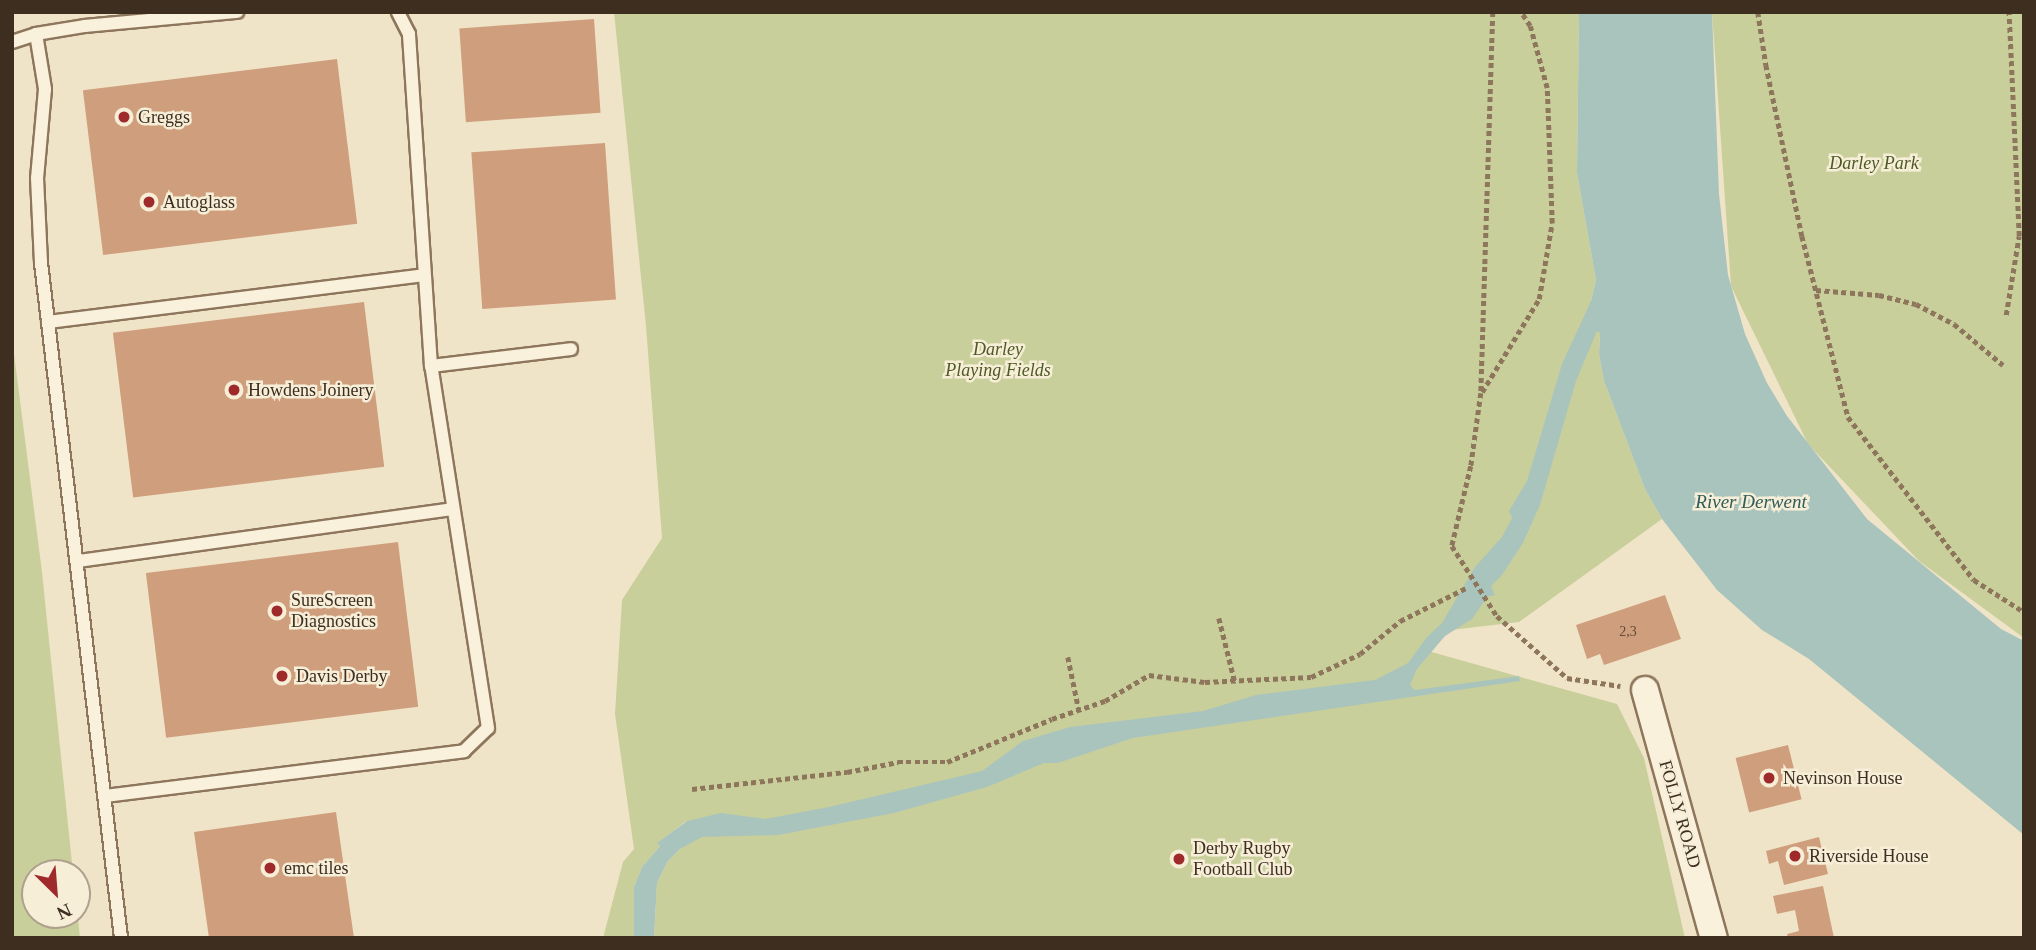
<!DOCTYPE html>
<style>
body{margin:0}
#map{position:relative;width:2036px;height:950px;overflow:hidden;background:#f0e4c8;font-family:"Times New Roman",serif}
div>[style]{position:absolute}
.green>*{inset:0;background:#c9cf9b}
.water>*{inset:0;background:#a9c4bc}
.building>*{inset:0;background:#cf9f7d;transform-origin:0 0}
.path>*{height:4.5px;margin-top:-2.25px;transform-origin:0;background:repeating-linear-gradient(90deg,#8d765c 0 5px,transparent 0 8.5px)}
.roads{filter:drop-shadow(2px 0 #8d765c) drop-shadow(-2px 0 #8d765c) drop-shadow(0 2px #8d765c) drop-shadow(0 -2px #8d765c)}
.lane>*{height:12px;margin:-6px;padding:0 6px;transform-origin:6px;border-radius:6px;background:#faf1dc}
.street>*{height:26px;margin:-13px;padding:0 13px;transform-origin:13px;border-radius:13px;background:#faf1dc}
.dots>*{width:19px;height:19px;translate:-50% -50%;box-sizing:border-box;border:4px solid #f7eed8;border-radius:50%}
span{translate:-50% -50%;white-space:nowrap;text-align:center;line-height:1.15;-webkit-text-stroke:5px #f7eed8;paint-order:stroke}
.number-label{font-size:14px;color:#624a37}
.number-label span{-webkit-text-stroke-width:0}
.poi-label{font-size:18px;color:#3d2e20}
.left{translate:0 -50%;text-align:left}
.park-label{font-size:18px;color:#4d5a26;font-style:italic}
.street-label{font-size:18px;color:#3d2e20}
.water-label{font-size:19px;color:#2f5d5a;font-style:italic}
.frame{position:absolute;inset:0;border:14px solid #3d2e20;pointer-events:none}
.north{position:absolute;left:21px;top:859px;width:70px;height:70px;box-sizing:border-box;background:#f7eed8;border:2px solid #ada18e;border-radius:50%;rotate:155deg;font-size:19px;font-weight:700;line-height:28px;text-align:center;color:#3d2e20}
.north::after{content:'';display:block;margin:auto;width:24px;height:32px;background:#9e2a2b;clip-path:polygon(50% 0,100% 100%,50% 72%,0 100%)}
</style>
<div id="map">
<div class="green">
<div style="clip-path:polygon(614px 12px,1579px 12px,1577px 173px,1596px 280px,1591px 301px,1600px 333px,1599px 354px,1604px 381px,1645px 489px,1662px 519px,1519px 622px,1434px 632px,1421px 649px,1617px 704px,1644px 758px,1685px 938px,654px 938px,657px 883px,668px 861px,680px 849px,686px 821px,658px 843px,660px 846px,642px 867px,634px 887px,634px 938px,603px 938px,623px 862px,634px 849px,615px 714px,622px 600px,662px 538px,646px 326px)"></div>
<div style="clip-path:polygon(1712px 12px,2024px 12px,2024px 638px,1919px 561px,1808px 444px,1731px 286px)"></div>
<div style="clip-path:polygon(12px 338px,42px 572px,73px 873px,35px 873px,35px 915px,77px 915px,77px 907px,80px 938px,12px 938px)"></div>
</div>
<div class="water">
<div style="clip-path:polygon(1579px 12px,1712px 12px,1719px 194px,1728px 275px,1745px 334px,1767px 383px,1787px 416px,1867px 519px,2001px 629px,2024px 641px,2024px 835px,1809px 659px,1762px 630px,1717px 590px,1662px 519px,1645px 489px,1604px 381px,1599px 354px,1600px 333px,1597px 331px,1576px 381px,1540px 505px,1523px 543px,1502px 575px,1491px 586px,1495px 595px,1487px 597px,1472px 619px,1445px 636px,1417px 669px,1410px 685px,1415px 690px,1519px 676px,1520px 681px,1133px 738px,1058px 763px,1044px 763px,987px 787px,894px 813px,778px 835px,702px 837px,680px 849px,668px 861px,657px 883px,654px 938px,634px 938px,634px 887px,642px 867px,660px 846px,657px 843px,687px 821px,721px 813px,765px 819px,829px 807px,982px 771px,1023px 741px,1070px 727px,1203px 711px,1256px 695px,1375px 680px,1408px 663px,1427px 637px,1442px 623px,1475px 567px,1502px 537px,1512px 518px,1509px 511px,1527px 481px,1562px 364px,1591px 301px,1596px 280px,1577px 173px)"></div>
</div>
<div class="building">
<div style="left:594px;top:19px;width:94px;height:135px;rotate:86deg"></div>
<div style="left:337px;top:59px;width:166px;height:256px;rotate:83deg"></div>
<div style="left:605px;top:143px;width:157px;height:134px;rotate:86deg"></div>
<div style="left:364px;top:302px;width:166px;height:253px;rotate:83deg"></div>
<div style="left:398px;top:542px;width:166px;height:254px;rotate:83deg"></div>
<div style="clip-path:polygon(1665px 595px,1681px 639px,1604px 665px,1600px 654px,1587px 659px,1576px 625px)"></div>
<div style="left:1788px;top:745px;width:56px;height:54px;rotate:76deg"></div>
<div style="clip-path:polygon(336px 812px,354px 938px,209px 938px,194px 832px)"></div>
<div style="clip-path:polygon(1819px 837px,1828px 874px,1784px 885px,1778px 861px,1769px 864px,1766px 851px)"></div>
<div style="clip-path:polygon(1823px 886px,1834px 938px,1788px 938px,1787px 934px,1799px 931px,1795px 910px,1777px 914px,1773px 896px)"></div>
</div>
<div class="path">
<div style="left:1493px;top:12px;width:381px;rotate:91.8deg"></div>
<div style="left:1481px;top:393px;width:74px;rotate:97.8deg"></div>
<div style="left:1471px;top:466px;width:82px;rotate:103.4deg"></div>
<div style="left:1452px;top:546px;width:83px;rotate:57.3deg"></div>
<div style="left:1497px;top:616px;width:94px;rotate:41.5deg"></div>
<div style="left:1567px;top:678px;width:54px;rotate:8.6deg"></div>
<div style="left:1758px;top:12px;width:54px;rotate:81.4deg"></div>
<div style="left:1766px;top:65px;width:175px;rotate:78.1deg"></div>
<div style="left:1802px;top:236px;width:187px;rotate:75.7deg"></div>
<div style="left:1848px;top:417px;width:206px;rotate:52.3deg"></div>
<div style="left:1974px;top:580px;width:59px;rotate:32.6deg"></div>
<div style="left:1816px;top:290px;width:63px;rotate:4.5deg"></div>
<div style="left:1879px;top:295px;width:38px;rotate:14deg"></div>
<div style="left:1916px;top:304px;width:43px;rotate:27.8deg"></div>
<div style="left:1954px;top:324px;width:64px;rotate:39.9deg"></div>
<div style="left:2006px;top:315px;width:80px;rotate:-80.7deg"></div>
<div style="left:2019px;top:236px;width:224px;rotate:-92.6deg"></div>
<div style="left:1482px;top:392px;width:109px;rotate:-58.5deg"></div>
<div style="left:1539px;top:299px;width:77px;rotate:-80.3deg"></div>
<div style="left:1552px;top:223px;width:135px;rotate:-92.1deg"></div>
<div style="left:1547px;top:88px;width:64px;rotate:-105.3deg"></div>
<div style="left:1530px;top:26px;width:17px;rotate:-123deg"></div>
<div style="left:1219px;top:618px;width:66px;rotate:76deg"></div>
<div style="left:1068px;top:657px;width:54px;rotate:78.3deg"></div>
<div style="left:692px;top:789px;width:156px;rotate:-6.3deg"></div>
<div style="left:847px;top:772px;width:52px;rotate:-11.1deg"></div>
<div style="left:898px;top:762px;width:49px"></div>
<div style="left:947px;top:762px;width:113px;rotate:-22.3deg"></div>
<div style="left:1052px;top:719px;width:56px;rotate:-18.8deg"></div>
<div style="left:1105px;top:701px;width:51px;rotate:-30.6deg"></div>
<div style="left:1149px;top:675px;width:56px;rotate:7.1deg"></div>
<div style="left:1205px;top:682px;width:106px;rotate:-2.7deg"></div>
<div style="left:1311px;top:677px;width:54px;rotate:-25.1deg"></div>
<div style="left:1360px;top:654px;width:52px;rotate:-39.5deg"></div>
<div style="left:1400px;top:621px;width:76px;rotate:-26.6deg"></div>
</div>
<div class="roads">
<div class="lane">
<div style="left:36px;top:34px;width:56px;rotate:80.7deg"></div>
<div style="left:45px;top:89px;width:89px;rotate:95.1deg"></div>
<div style="left:37px;top:178px;width:85px;rotate:87.3deg"></div>
<div style="left:41px;top:263px;width:680px;rotate:83.24deg"></div>
<div style="left:12px;top:42px;width:25px;rotate:-18deg"></div>
<div style="left:36px;top:34px;width:50px;rotate:-9.3deg"></div>
<div style="left:85px;top:26px;width:153px;rotate:-5.3deg"></div>
<div style="left:48px;top:322px;width:379px;rotate:-7.1deg"></div>
<div style="left:431px;top:366px;width:141px;rotate:-6.9deg"></div>
<div style="left:78px;top:561px;width:377px;rotate:-7.9deg"></div>
<div style="left:105px;top:796px;width:362px;rotate:-7.1deg"></div>
<div style="left:464px;top:751px;width:33px;rotate:-44deg"></div>
<div style="left:488px;top:728px;width:366px;rotate:-98.9deg"></div>
<div style="left:431px;top:366px;width:333px;rotate:-93.8deg"></div>
<div style="left:409px;top:34px;width:25px;rotate:-117deg"></div>
</div>
<div class="street">
<div style="left:1645px;top:690px;width:257px;rotate:74.5deg"></div>
</div>
</div>
<div class="dots">
<div style="left:124px;top:117px;background:#9e2a2b"></div>
<div style="left:149px;top:202px;background:#9e2a2b"></div>
<div style="left:234px;top:390px;background:#9e2a2b"></div>
<div style="left:277px;top:611px;background:#9e2a2b"></div>
<div style="left:282px;top:676px;background:#9e2a2b"></div>
<div style="left:1769px;top:778px;background:#9e2a2b"></div>
<div style="left:1795px;top:856px;background:#9e2a2b"></div>
<div style="left:1179px;top:859px;background:#9e2a2b"></div>
<div style="left:270px;top:868px;background:#9e2a2b"></div>
</div>
<div class="number-label">
<span style="left:1628px;top:632px">2,3</span>
</div>
<div class="poi-label">
<span class="left" style="left:138px;top:117px">Greggs</span>
<span class="left" style="left:163px;top:202px">Autoglass</span>
<span class="left" style="left:248px;top:390px">Howdens Joinery</span>
<span class="left" style="left:291px;top:611px">SureScreen<br>Diagnostics</span>
<span class="left" style="left:296px;top:676px">Davis Derby</span>
<span class="left" style="left:1783px;top:778px">Nevinson House</span>
<span class="left" style="left:1193px;top:859px">Derby Rugby<br>Football Club</span>
<span class="left" style="left:1809px;top:856px">Riverside House</span>
<span class="left" style="left:284px;top:868px">emc tiles</span>
</div>
<div class="park-label">
<span style="left:1874px;top:163px">Darley Park</span>
<span style="left:998px;top:360px">Darley<br>Playing Fields</span>
</div>
<div class="street-label">
<span style="left:1680px;top:814px;rotate:74deg">FOLLY ROAD</span>
</div>
<div class="water-label">
<span style="left:1751px;top:502px">River Derwent</span>
</div>
<div class="frame"></div>
<div class="north">N</div>
</div>
